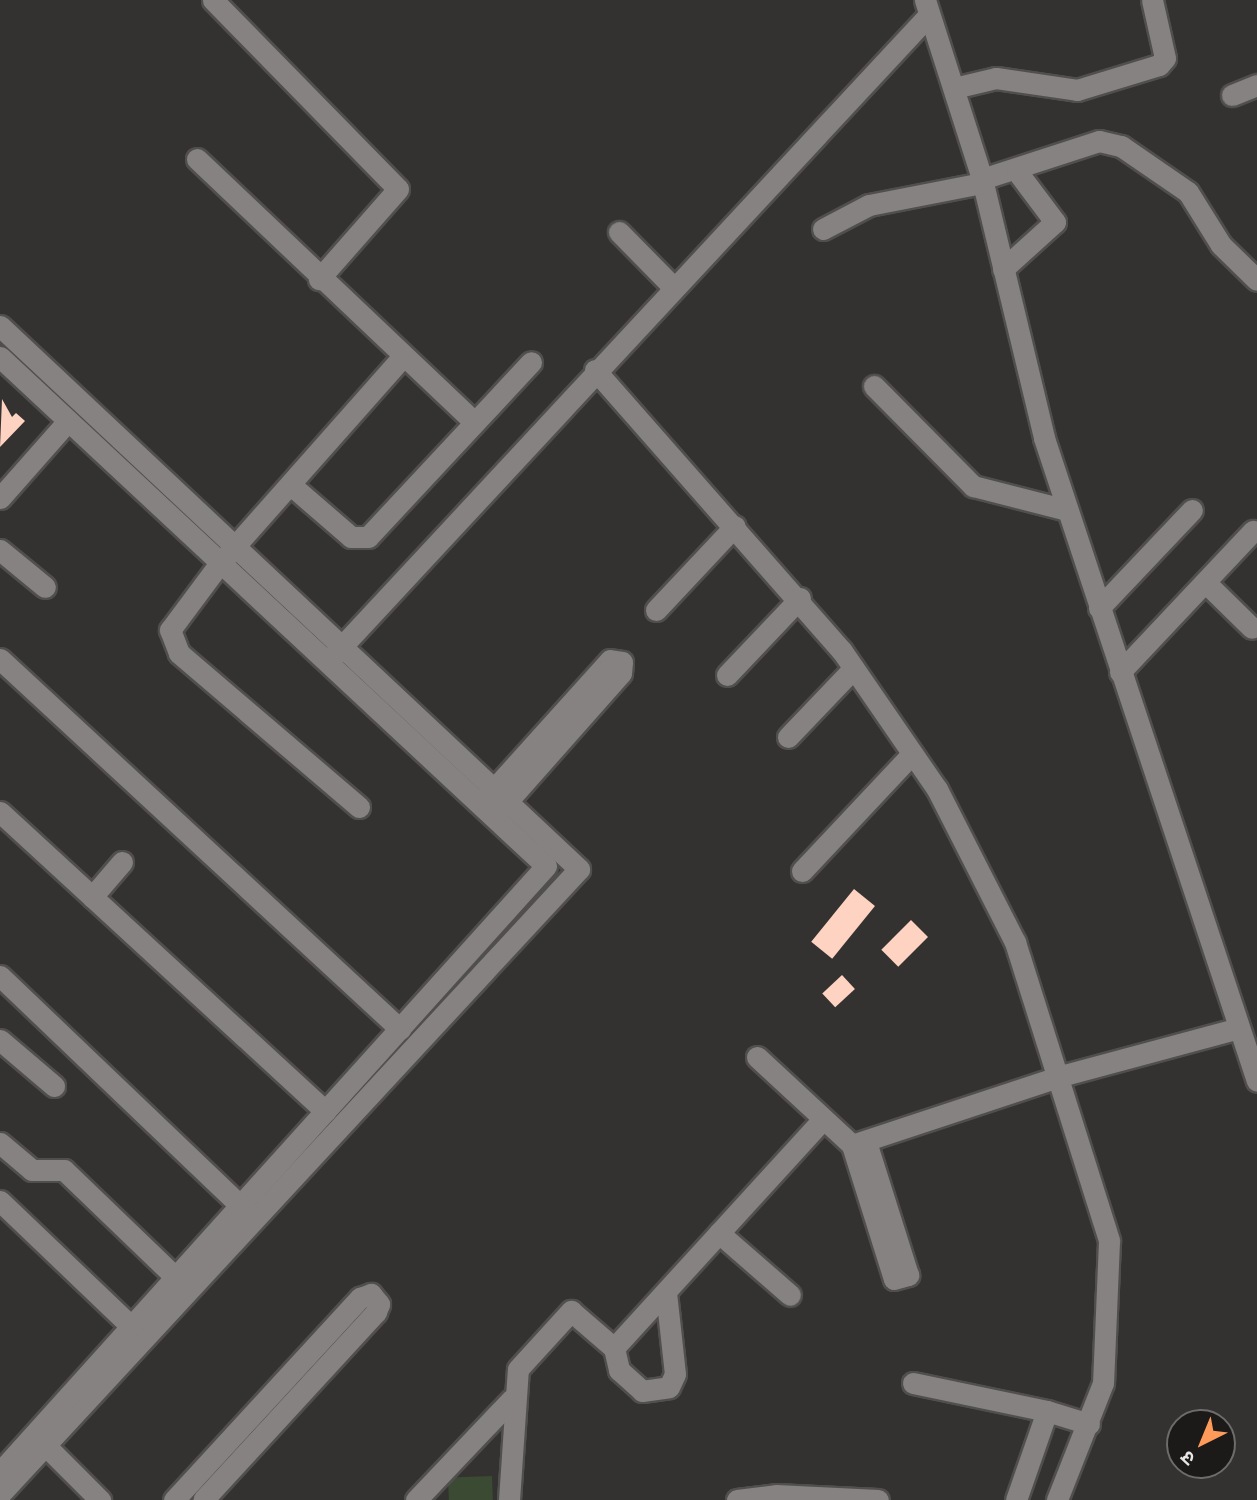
<!DOCTYPE html>
<meta charset="utf-8">
<style>
body{margin:0}
#map{position:relative;width:1257px;height:1500px;overflow:hidden;background:#343230;font-family:"Fira Sans","Noto Sans Devanagari",sans-serif}
div>[style]{position:absolute}
.green>*{inset:0;background:#3a4a33;transform-origin:0 0}
.building>*{inset:0;background:#fed3c1;transform-origin:0 0}
.roads{filter:drop-shadow(2px 0 #514f4e) drop-shadow(-2px 0 #514f4e) drop-shadow(0 2px #514f4e) drop-shadow(0 -2px #514f4e)}
.minor>*{height:21px;margin:-10.5px;padding:0 10.5px;transform-origin:10.5px;border-radius:10.5px;background:#868281}
span{translate:-50% -50%;white-space:nowrap;text-align:center;line-height:1.15;-webkit-text-stroke:7px #1b1a19;paint-order:stroke}
.north{position:absolute;left:1166px;top:1409px;width:70px;height:70px;box-sizing:border-box;background:#1b1a19;border:2px solid #6d6c6b;border-radius:50%;rotate:223deg;font-size:19px;font-weight:700;line-height:28px;text-align:center;color:#e9e7e6}
.north::after{content:'';display:block;margin:auto;width:24px;height:32px;background:#ff9b5a;clip-path:polygon(50% 0,100% 100%,50% 72%,0 100%)}
</style>
<div id="map">
<div class="green">
<div style="left:492px;top:1476px;width:24px;height:44px;rotate:88deg"></div>
</div>
<div class="building">
<div style="clip-path:polygon(2px 399px,12px 417px,16px 413px,25px 421px,0 447px)"></div>
<div style="left:854px;top:889px;width:27px;height:68px;rotate:39deg"></div>
<div style="left:911px;top:920px;width:24px;height:42px;rotate:45deg"></div>
<div style="left:842px;top:975px;width:19px;height:27px;rotate:47deg"></div>
</div>
<div class="roads">
<div class="minor">
<div style="left:213px;top:0;width:264px;rotate:45.6deg"></div>
<div style="left:398px;top:189px;width:120px;rotate:131.3deg"></div>
<div style="left:925px;top:0;width:188px;rotate:72.3deg"></div>
<div style="left:982px;top:179px;width:266px;rotate:76.5deg"></div>
<div style="left:1044px;top:438px;width:677px;rotate:71.67deg"></div>
<div style="left:954px;top:88px;width:43px;rotate:-13.4deg"></div>
<div style="left:996px;top:78px;width:82px;rotate:8.4deg"></div>
<div style="left:1077px;top:90px;width:86px;rotate:-17deg"></div>
<div style="left:1159px;top:65px;width:9px;rotate:-49deg"></div>
<div style="left:1165px;top:58px;width:59px;rotate:-102.6deg"></div>
<div style="left:1232px;top:95px;width:27px;rotate:-22deg"></div>
<div style="left:197px;top:159px;width:382px;rotate:43.5deg"></div>
<div style="left:982px;top:179px;width:123px;rotate:-18deg"></div>
<div style="left:1099px;top:141px;width:23px;rotate:13deg"></div>
<div style="left:1121px;top:146px;width:81px;rotate:34.5deg"></div>
<div style="left:1188px;top:192px;width:62px;rotate:58.1deg"></div>
<div style="left:1221px;top:245px;width:50px;rotate:44.2deg"></div>
<div style="left:823px;top:229px;width:52px;rotate:-27.6deg"></div>
<div style="left:869px;top:205px;width:115px;rotate:-11deg"></div>
<div style="left:619px;top:232px;width:76px;rotate:45.5deg"></div>
<div style="left:1003px;top:269px;width:70px;rotate:-42.1deg"></div>
<div style="left:1055px;top:222px;width:65px;rotate:-126.9deg"></div>
<div style="left:0;top:326px;width:794px;rotate:43.16deg"></div>
<div style="left:579px;top:869px;width:852px;rotate:132.81deg"></div>
<div style="left:0;top:357px;width:746px;rotate:42.99deg"></div>
<div style="left:546px;top:866px;width:816px;rotate:132.02deg"></div>
<div style="left:595px;top:370px;width:374px;rotate:48.7deg"></div>
<div style="left:842px;top:651px;width:168px;rotate:55.5deg"></div>
<div style="left:937px;top:789px;width:172px;rotate:63deg"></div>
<div style="left:1015px;top:942px;width:313px;rotate:72.5deg"></div>
<div style="left:1109px;top:1241px;width:142px;rotate:92.4deg"></div>
<div style="left:1103px;top:1383px;width:126px;rotate:111.5deg"></div>
<div style="left:874px;top:386px;width:141px;rotate:45.3deg"></div>
<div style="left:973px;top:486px;width:97px;rotate:14.3deg"></div>
<div style="left:292px;top:486px;width:78px;rotate:40.8deg"></div>
<div style="left:351px;top:537px;width:17px"></div>
<div style="left:368px;top:537px;width:239px;rotate:-47deg"></div>
<div style="left:0;top:498px;width:103px;rotate:-48.6deg"></div>
<div style="left:0;top:550px;width:58px;rotate:39.4deg"></div>
<div style="left:1206px;top:583px;width:64px;rotate:44.4deg"></div>
<div style="left:1099px;top:608px;width:135px;rotate:-46.5deg"></div>
<div style="left:656px;top:610px;width:115px;rotate:-46.8deg"></div>
<div style="left:332px;top:657px;width:872px;rotate:-47.09deg"></div>
<div style="left:0;top:659px;width:545px;rotate:42.77deg"></div>
<div style="left:1120px;top:672px;width:194px;rotate:-46.7deg"></div>
<div style="left:727px;top:675px;width:106px;rotate:-46.5deg"></div>
<div style="left:788px;top:737px;width:95px;rotate:-46.3deg"></div>
<div style="left:484px;top:800px;width:188px;rotate:-48deg"></div>
<div style="left:610px;top:660px;width:12px;rotate:9deg"></div>
<div style="left:622px;top:662px;width:11px;rotate:95deg"></div>
<div style="left:621px;top:673px;width:186px;rotate:131.5deg"></div>
<div style="left:359px;top:807px;width:237px;rotate:-139.5deg"></div>
<div style="left:179px;top:653px;width:25px;rotate:-111deg"></div>
<div style="left:170px;top:630px;width:84px;rotate:-53.3deg"></div>
<div style="left:220px;top:563px;width:275px;rotate:-48.5deg"></div>
<div style="left:0;top:812px;width:442px;rotate:42.6deg"></div>
<div style="left:802px;top:871px;width:161px;rotate:-46.8deg"></div>
<div style="left:92px;top:897px;width:46px;rotate:-49.4deg"></div>
<div style="left:0;top:976px;width:344px;rotate:43.7deg"></div>
<div style="left:0;top:1040px;width:71px;rotate:40.4deg"></div>
<div style="left:757px;top:1057px;width:129px;rotate:42.8deg"></div>
<div style="left:852px;top:1145px;width:220px;rotate:-18.3deg"></div>
<div style="left:1061px;top:1076px;width:184px;rotate:-15.1deg"></div>
<div style="left:0;top:1143px;width:42px;rotate:40.2deg"></div>
<div style="left:32px;top:1170px;width:32px"></div>
<div style="left:64px;top:1170px;width:154px;rotate:43.9deg"></div>
<div style="left:852px;top:1145px;width:140px;rotate:72.6deg"></div>
<div style="left:894px;top:1279px;width:15px;rotate:-16deg"></div>
<div style="left:908px;top:1275px;width:139px;rotate:-107.5deg"></div>
<div style="left:0;top:1201px;width:181px;rotate:43.7deg"></div>
<div style="left:719px;top:1233px;width:94px;rotate:41.1deg"></div>
<div style="left:614px;top:1348px;width:23px;rotate:77deg"></div>
<div style="left:619px;top:1370px;width:31px;rotate:42deg"></div>
<div style="left:642px;top:1391px;width:27px;rotate:-8deg"></div>
<div style="left:669px;top:1387px;width:14px;rotate:-65deg"></div>
<div style="left:675px;top:1374px;width:81px;rotate:-96.3deg"></div>
<div style="left:913px;top:1383px;width:137px;rotate:11.8deg"></div>
<div style="left:36px;top:1436px;width:91px;rotate:45deg"></div>
<div style="left:174px;top:1500px;width:275px;rotate:-47.4deg"></div>
<div style="left:360px;top:1298px;width:12px;rotate:-20deg"></div>
<div style="left:371px;top:1294px;width:13px;rotate:51deg"></div>
<div style="left:379px;top:1304px;width:9px;rotate:111deg"></div>
<div style="left:376px;top:1312px;width:255px;rotate:132.6deg"></div>
<div style="left:416px;top:1500px;width:139px;rotate:-46.5deg"></div>
<div style="left:509px;top:1500px;width:131px;rotate:-86.1deg"></div>
<div style="left:518px;top:1369px;width:79px;rotate:-47.6deg"></div>
<div style="left:571px;top:1311px;width:57px;rotate:40.7deg"></div>
<div style="left:614px;top:1348px;width:307px;rotate:-47.6deg"></div>
<div style="left:737px;top:1500px;width:39px;rotate:-7deg"></div>
<div style="left:776px;top:1495px;width:102px;rotate:2.8deg"></div>
<div style="left:1016px;top:1500px;width:94px;rotate:-70.8deg"></div>
<div style="left:1047px;top:1411px;width:44px;rotate:17.2deg"></div>
</div>
</div>
<div class="north">उ</div>
</div>
